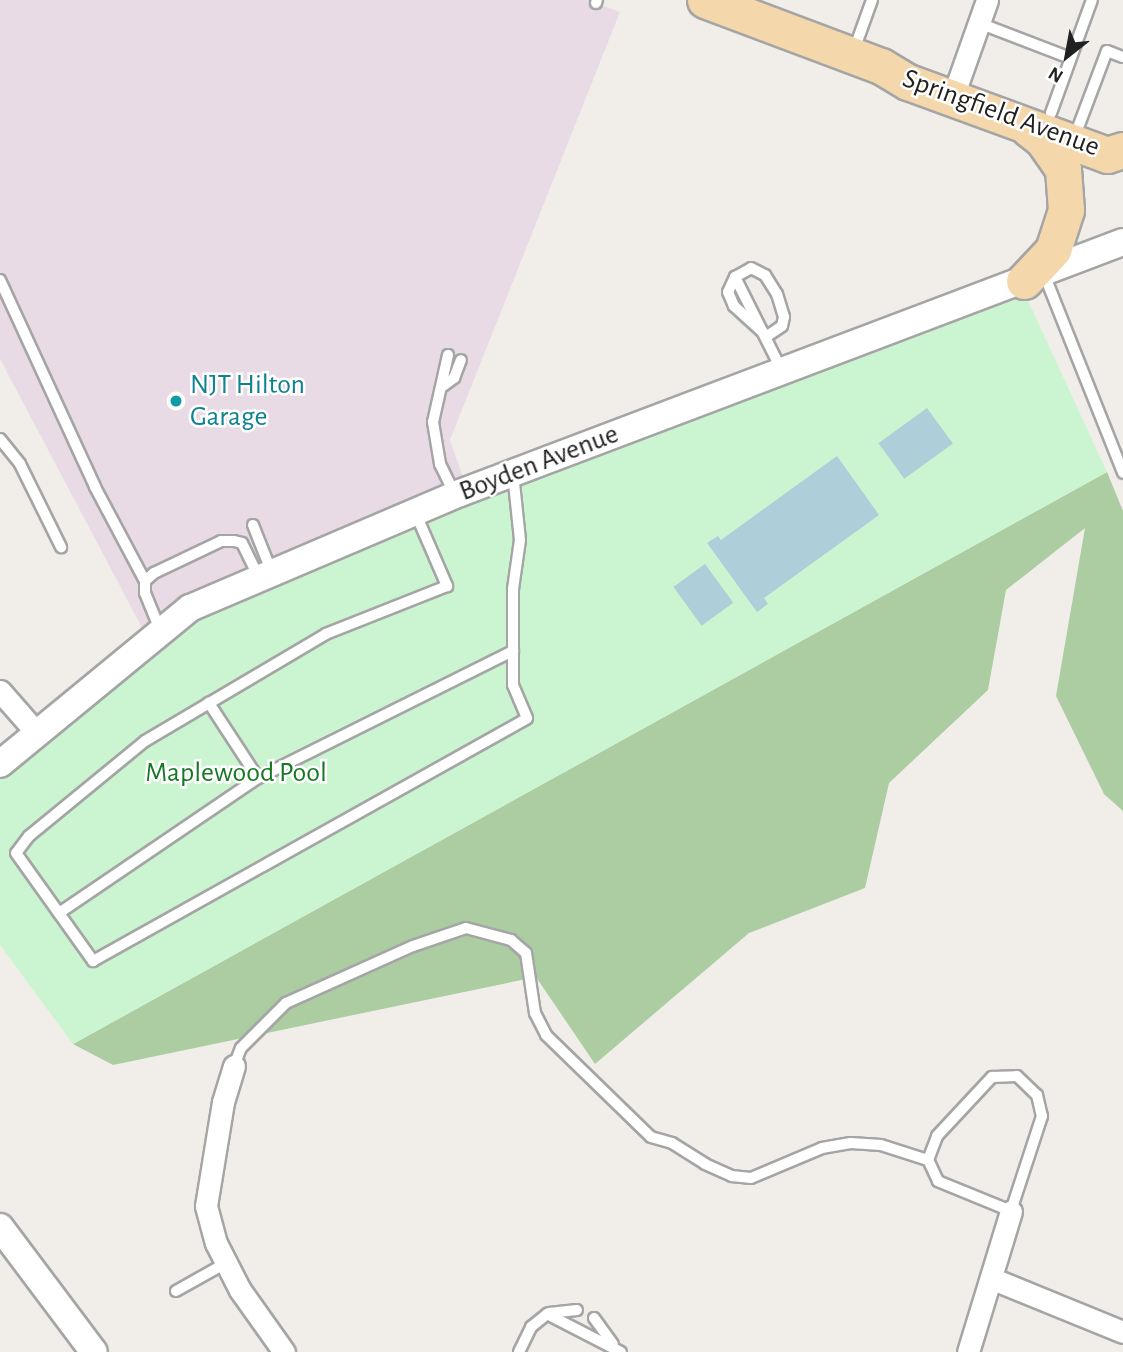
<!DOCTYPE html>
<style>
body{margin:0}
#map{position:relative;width:1123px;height:1352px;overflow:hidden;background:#f1eee9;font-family:"Alegreya Sans",sans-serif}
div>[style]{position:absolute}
.industrial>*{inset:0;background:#e9dbe6}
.forest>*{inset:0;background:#accca2}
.park>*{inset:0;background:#cbf5d1}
.water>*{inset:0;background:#aeceda;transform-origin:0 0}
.roads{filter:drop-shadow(2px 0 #a5a5a5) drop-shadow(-2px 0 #a5a5a5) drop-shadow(0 2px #a5a5a5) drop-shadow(0 -2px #a5a5a5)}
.service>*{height:10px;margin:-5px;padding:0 5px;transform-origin:5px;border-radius:5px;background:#fff}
.minor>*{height:21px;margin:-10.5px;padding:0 10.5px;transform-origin:10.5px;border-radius:10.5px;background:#fff}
.tertiary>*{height:26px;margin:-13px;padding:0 13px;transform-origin:13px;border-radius:13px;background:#fff}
.primary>*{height:35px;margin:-17.5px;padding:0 17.5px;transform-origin:17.5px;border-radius:17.5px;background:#f4d8ab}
.dots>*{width:19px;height:19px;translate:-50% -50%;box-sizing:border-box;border:4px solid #fff;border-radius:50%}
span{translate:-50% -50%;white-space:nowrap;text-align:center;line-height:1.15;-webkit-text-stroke:5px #fff;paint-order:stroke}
.street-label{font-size:28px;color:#212121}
.culture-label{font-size:28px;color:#0d838f}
.left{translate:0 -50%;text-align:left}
.park-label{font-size:28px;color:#177824}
.north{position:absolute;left:1032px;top:21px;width:70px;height:70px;-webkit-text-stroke:5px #fff;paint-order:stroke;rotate:211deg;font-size:19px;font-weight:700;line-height:28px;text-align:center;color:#212121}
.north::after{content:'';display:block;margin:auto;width:24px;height:32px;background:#212121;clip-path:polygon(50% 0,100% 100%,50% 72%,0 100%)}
</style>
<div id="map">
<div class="industrial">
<div style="clip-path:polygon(0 0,588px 0,620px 12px,450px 440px,470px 497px,148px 639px,0 359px)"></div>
</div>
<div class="forest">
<div style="clip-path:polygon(1107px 472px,1123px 511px,1123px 811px,1104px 794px,1056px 696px,1085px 528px,1006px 590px,988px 690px,889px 783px,865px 888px,749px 933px,595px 1064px,536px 977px,113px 1065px,73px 1044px)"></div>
</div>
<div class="park">
<div style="clip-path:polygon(1019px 281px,1107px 472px,73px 1044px,0 945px,0 761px,148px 639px,470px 497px)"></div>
</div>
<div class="water">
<div style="left:927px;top:408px;width:44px;height:60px;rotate:54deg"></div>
<div style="clip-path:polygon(837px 456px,879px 515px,764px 598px,768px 604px,757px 612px,707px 543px,718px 536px,721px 540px)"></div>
<div style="left:705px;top:564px;width:48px;height:39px;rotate:54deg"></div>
</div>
<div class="roads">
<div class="service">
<div style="left:596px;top:3px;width:3px;rotate:-72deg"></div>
<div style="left:979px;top:23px;width:97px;rotate:21deg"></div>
<div style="left:854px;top:50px;width:53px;rotate:-70.2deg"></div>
<div style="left:1051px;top:113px;width:120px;rotate:-70.1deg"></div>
<div style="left:1079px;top:125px;width:79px;rotate:-69.3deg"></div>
<div style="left:1107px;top:51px;width:17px;rotate:21deg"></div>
<div style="left:751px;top:268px;width:16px;rotate:27deg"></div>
<div style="left:765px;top:275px;width:22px;rotate:58deg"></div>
<div style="left:777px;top:294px;width:24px;rotate:73deg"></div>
<div style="left:784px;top:317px;width:9px;rotate:103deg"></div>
<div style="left:782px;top:326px;width:18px;rotate:146deg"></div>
<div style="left:767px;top:336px;width:45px;rotate:-137.7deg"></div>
<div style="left:734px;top:306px;width:15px;rotate:-113deg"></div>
<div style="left:728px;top:292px;width:17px;rotate:-65deg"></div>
<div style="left:735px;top:277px;width:18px;rotate:-29deg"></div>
<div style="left:1044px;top:274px;width:214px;rotate:68.3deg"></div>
<div style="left:735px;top:277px;width:105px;rotate:63.4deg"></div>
<div style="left:0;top:280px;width:228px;rotate:65.3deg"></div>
<div style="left:95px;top:487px;width:106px;rotate:62deg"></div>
<div style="left:448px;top:355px;width:69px;rotate:102.6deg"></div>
<div style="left:433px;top:422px;width:43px;rotate:80.5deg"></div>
<div style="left:440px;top:464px;width:34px;rotate:64deg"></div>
<div style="left:443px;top:386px;width:14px;rotate:-36deg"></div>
<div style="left:454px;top:378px;width:19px;rotate:-69deg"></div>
<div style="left:0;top:439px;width:32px;rotate:51deg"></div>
<div style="left:20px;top:464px;width:93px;rotate:63.7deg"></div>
<div style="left:415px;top:512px;width:81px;rotate:66.6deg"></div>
<div style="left:447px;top:586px;width:130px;rotate:158.4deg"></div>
<div style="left:326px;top:634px;width:210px;rotate:149.4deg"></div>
<div style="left:145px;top:741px;width:150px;rotate:140.7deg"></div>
<div style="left:29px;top:836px;width:21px;rotate:127deg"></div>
<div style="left:16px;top:853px;width:133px;rotate:54.5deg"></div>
<div style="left:93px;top:961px;width:497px;rotate:-29.2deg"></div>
<div style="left:527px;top:718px;width:36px;rotate:-113deg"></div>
<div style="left:513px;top:685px;width:96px;rotate:-90deg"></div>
<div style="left:513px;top:589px;width:49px;rotate:-81.9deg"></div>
<div style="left:520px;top:540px;width:67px;rotate:-96deg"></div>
<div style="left:253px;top:525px;width:52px;rotate:68.4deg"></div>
<div style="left:161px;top:632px;width:42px;rotate:-112.3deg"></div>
<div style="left:145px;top:593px;width:12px;rotate:-90deg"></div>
<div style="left:145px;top:581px;width:12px;rotate:-42deg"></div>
<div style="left:154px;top:573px;width:74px;rotate:-25.5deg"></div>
<div style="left:221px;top:541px;width:13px"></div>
<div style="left:234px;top:541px;width:8px;rotate:14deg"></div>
<div style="left:242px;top:543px;width:39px;rotate:64deg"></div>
<div style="left:258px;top:778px;width:285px;rotate:-26.5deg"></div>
<div style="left:59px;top:913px;width:240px;rotate:-34.2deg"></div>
<div style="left:258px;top:778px;width:90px;rotate:-123.2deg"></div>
<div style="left:234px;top:1066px;width:19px;rotate:-69deg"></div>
<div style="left:241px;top:1048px;width:64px;rotate:-45deg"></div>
<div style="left:286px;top:1003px;width:139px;rotate:-24.2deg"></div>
<div style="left:413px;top:946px;width:56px;rotate:-18.8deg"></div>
<div style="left:466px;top:928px;width:47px;rotate:14.9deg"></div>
<div style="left:511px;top:940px;width:20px;rotate:41deg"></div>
<div style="left:526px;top:953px;width:61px;rotate:81.5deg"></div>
<div style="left:535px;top:1013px;width:25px;rotate:63deg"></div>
<div style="left:546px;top:1035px;width:146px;rotate:44.2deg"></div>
<div style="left:651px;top:1137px;width:22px;rotate:16deg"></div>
<div style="left:672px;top:1143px;width:39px;rotate:32deg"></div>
<div style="left:705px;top:1164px;width:30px;rotate:24deg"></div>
<div style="left:732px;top:1176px;width:19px;rotate:6deg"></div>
<div style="left:751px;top:1178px;width:77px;rotate:-22.9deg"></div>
<div style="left:822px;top:1148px;width:29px;rotate:-10deg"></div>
<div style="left:851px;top:1143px;width:30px;rotate:4deg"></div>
<div style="left:881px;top:1145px;width:49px;rotate:17.7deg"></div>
<div style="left:1017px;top:1076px;width:28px;rotate:44deg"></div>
<div style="left:1037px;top:1095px;width:22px;rotate:77deg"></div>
<div style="left:1042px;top:1116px;width:100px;rotate:108.1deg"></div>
<div style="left:1011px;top:1211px;width:79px;rotate:-157.7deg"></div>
<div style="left:938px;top:1181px;width:23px;rotate:-115deg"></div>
<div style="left:928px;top:1160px;width:26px;rotate:-69deg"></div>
<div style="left:937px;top:1136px;width:81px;rotate:-47deg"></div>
<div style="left:992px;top:1077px;width:25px;rotate:-2deg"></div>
<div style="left:176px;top:1291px;width:57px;rotate:-29.2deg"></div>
<div style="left:549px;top:1313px;width:28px;rotate:-6deg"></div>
<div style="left:594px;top:1318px;width:32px;rotate:54deg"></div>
<div style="left:519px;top:1352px;width:28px;rotate:-64deg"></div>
<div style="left:531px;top:1327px;width:21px;rotate:-39deg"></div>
<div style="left:547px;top:1314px;width:83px;rotate:27.2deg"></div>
</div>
<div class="minor">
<div style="left:958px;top:82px;width:87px;rotate:-70.5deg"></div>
<div style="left:0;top:691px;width:55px;rotate:48.7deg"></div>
<div style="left:234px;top:1066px;width:38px;rotate:107deg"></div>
<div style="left:223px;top:1102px;width:105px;rotate:99.3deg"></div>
<div style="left:206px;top:1206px;width:38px;rotate:75deg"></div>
<div style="left:216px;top:1243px;width:53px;rotate:62.9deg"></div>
<div style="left:240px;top:1290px;width:76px;rotate:54.6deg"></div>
<div style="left:993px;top:1279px;width:140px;rotate:22.2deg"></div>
<div style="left:968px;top:1352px;width:147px;rotate:-73deg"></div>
</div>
<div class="tertiary">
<div style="left:0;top:764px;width:246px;rotate:-39.4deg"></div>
<div style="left:190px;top:608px;width:293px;rotate:-23.1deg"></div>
<div style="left:460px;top:493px;width:709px;rotate:-20.74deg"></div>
<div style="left:0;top:1227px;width:156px;rotate:53.1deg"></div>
</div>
<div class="primary">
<div style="left:705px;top:0;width:188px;rotate:20.6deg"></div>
<div style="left:881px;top:66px;width:31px;rotate:31deg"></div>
<div style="left:908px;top:82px;width:212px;rotate:20.1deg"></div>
<div style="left:1107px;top:155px;width:16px;rotate:-18deg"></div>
<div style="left:1024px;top:281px;width:42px;rotate:-46.9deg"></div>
<div style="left:1053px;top:250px;width:42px;rotate:-72deg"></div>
<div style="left:1066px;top:210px;width:41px;rotate:-94.2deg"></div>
<div style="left:1063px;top:169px;width:35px;rotate:-125deg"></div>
<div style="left:1043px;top:140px;width:18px;rotate:-142deg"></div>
</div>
</div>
<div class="dots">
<div style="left:176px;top:401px;background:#0f9aa8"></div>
</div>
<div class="street-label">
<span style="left:1001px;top:113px;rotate:20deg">Springfield Avenue</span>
<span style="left:539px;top:463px;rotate:-21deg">Boyden Avenue</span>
</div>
<div class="culture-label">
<span class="left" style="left:190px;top:401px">NJT Hilton<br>Garage</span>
</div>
<div class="park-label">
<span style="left:236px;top:773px">Maplewood Pool</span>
</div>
<div class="north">N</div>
</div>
